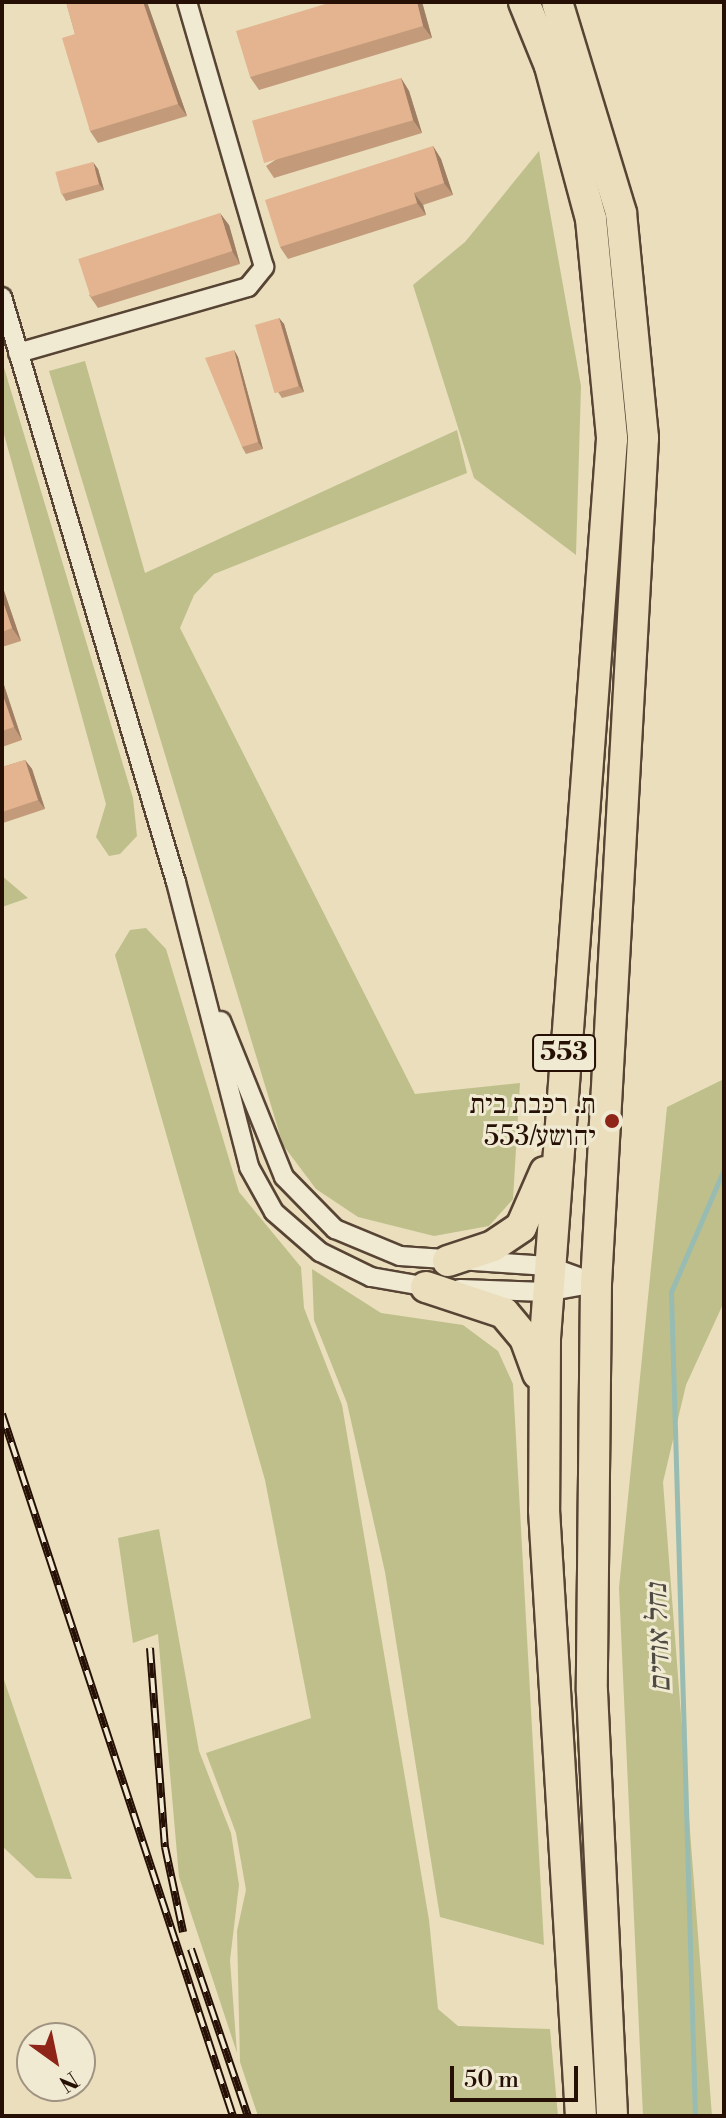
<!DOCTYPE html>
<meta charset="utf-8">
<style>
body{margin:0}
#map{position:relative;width:726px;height:2118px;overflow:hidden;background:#eadebc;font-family:"Libre Bodoni","Frank Ruhl Libre",serif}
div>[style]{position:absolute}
.green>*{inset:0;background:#bfbf8b}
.stream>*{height:5px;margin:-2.5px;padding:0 2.5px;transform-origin:2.5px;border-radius:2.5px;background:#98bcb2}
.roads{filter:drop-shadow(2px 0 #574434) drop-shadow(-2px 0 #574434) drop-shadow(0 2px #574434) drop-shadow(0 -2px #574434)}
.minor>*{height:18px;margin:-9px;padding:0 9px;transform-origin:9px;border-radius:9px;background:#f1ead3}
.primary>*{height:30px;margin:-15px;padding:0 15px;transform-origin:15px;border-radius:15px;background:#eadebc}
.rail>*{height:8px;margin-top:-4px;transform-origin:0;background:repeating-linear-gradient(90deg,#f1ead3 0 15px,#261006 0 30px);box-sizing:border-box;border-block:2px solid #261006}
.wall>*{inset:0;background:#c39b7b}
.shaded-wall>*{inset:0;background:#9f7e64}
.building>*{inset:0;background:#e3b48f;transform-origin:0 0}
.dots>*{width:22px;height:22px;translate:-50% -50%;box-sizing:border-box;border:4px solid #f1ead3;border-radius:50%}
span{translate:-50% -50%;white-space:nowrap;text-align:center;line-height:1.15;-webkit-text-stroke:6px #f1ead3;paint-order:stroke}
.shield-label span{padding:2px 6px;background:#f1ead3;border:2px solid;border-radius:6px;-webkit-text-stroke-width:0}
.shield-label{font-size:26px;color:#261006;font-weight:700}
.poi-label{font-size:28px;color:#261006}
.right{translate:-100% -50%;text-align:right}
.water-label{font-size:30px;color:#4e4c42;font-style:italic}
.frame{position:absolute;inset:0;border:4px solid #261006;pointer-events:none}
.north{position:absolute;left:16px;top:2022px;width:80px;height:80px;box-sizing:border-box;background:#f1ead3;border:2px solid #a09381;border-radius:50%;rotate:147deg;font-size:22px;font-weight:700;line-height:32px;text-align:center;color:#261006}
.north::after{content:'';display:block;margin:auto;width:28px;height:36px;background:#8f2418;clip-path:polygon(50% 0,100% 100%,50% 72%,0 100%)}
.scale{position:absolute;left:450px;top:2066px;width:128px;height:36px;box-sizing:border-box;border:4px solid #261006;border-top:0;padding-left:10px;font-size:24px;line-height:28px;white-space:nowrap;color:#261006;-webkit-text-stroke:6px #f1ead3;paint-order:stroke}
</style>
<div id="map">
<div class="green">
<div style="clip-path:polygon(539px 151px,581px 386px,576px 555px,474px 478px,413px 285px,465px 242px)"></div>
<div style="clip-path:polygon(2px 361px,133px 798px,137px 836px,120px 854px,109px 856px,96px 837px,106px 804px,2px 427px)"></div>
<div style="clip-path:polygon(85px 361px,145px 573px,457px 430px,467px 473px,214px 574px,194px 595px,180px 628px,415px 1094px,520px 1083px,513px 1199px,489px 1226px,434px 1236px,358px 1217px,316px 1189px,283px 1145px,49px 371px)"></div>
<div style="clip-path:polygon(2px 876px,28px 898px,2px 907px)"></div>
<div style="clip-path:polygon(146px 928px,166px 949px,239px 1192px,301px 1267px,304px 1308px,342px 1405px,429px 1920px,438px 2009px,458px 2026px,550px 2029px,558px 2116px,258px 2116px,240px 2062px,237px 1931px,246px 1890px,236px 1833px,206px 1753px,311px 1718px,265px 1480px,115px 955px,130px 930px)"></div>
<div style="clip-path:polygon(724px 1079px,724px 1302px,686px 1385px,663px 1482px,712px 2116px,643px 2116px,619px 1588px,667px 1107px)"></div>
<div style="clip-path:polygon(312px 1269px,381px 1313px,463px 1325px,498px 1351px,513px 1384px,544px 1945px,440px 1917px,385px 1572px,347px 1403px,314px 1320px)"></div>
<div style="clip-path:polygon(159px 1529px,199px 1751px,231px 1833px,239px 1885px,230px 1960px,237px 2053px,179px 1877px,158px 1634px,133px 1643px,118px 1538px)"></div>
<div style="clip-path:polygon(2px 1674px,72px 1879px,36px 1878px,2px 1846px)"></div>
</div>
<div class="stream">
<div style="left:695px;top:2116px;width:824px;rotate:-91.67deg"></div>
<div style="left:671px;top:1292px;width:134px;rotate:-66.7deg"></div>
</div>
<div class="roads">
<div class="minor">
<div style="left:2px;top:297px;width:610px;rotate:73.44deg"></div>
<div style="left:176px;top:882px;width:294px;rotate:75.6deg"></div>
<div style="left:249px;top:1167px;width:51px;rotate:60.9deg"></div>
<div style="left:274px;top:1212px;width:61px;rotate:41deg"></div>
<div style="left:320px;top:1252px;width:57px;rotate:26.1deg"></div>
<div style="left:371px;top:1277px;width:64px;rotate:9.9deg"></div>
<div style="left:18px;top:353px;width:239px;rotate:-16deg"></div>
<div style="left:248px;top:287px;width:26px;rotate:-51deg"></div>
<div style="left:264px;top:267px;width:276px;rotate:-106.2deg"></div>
<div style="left:221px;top:1021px;width:168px;rotate:68deg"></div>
<div style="left:284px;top:1177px;width:73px;rotate:45.6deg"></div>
<div style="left:335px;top:1229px;width:70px;rotate:22.6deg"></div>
<div style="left:400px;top:1256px;width:148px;rotate:3.9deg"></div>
<div style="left:548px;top:1266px;width:50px;rotate:19.9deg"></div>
<div style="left:460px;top:1289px;width:86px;rotate:2deg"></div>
<div style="left:546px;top:1292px;width:51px;rotate:-10.2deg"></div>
</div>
<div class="primary">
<div style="left:524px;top:2px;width:69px;rotate:67.9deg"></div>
<div style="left:550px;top:66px;width:158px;rotate:75deg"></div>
<div style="left:591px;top:219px;width:221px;rotate:84.5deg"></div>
<div style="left:612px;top:439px;width:902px;rotate:94.26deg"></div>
<div style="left:545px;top:1339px;width:171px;rotate:90.3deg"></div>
<div style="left:544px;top:1510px;width:607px;rotate:86.51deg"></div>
<div style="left:557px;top:2px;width:220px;rotate:73.1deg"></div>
<div style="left:621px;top:213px;width:226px;rotate:84.4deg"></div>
<div style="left:643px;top:438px;width:846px;rotate:93.18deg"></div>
<div style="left:596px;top:1283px;width:408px;rotate:90.6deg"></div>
<div style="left:592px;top:1691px;width:425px;rotate:87.3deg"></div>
<div style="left:448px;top:1261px;width:47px;rotate:-18.4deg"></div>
<div style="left:493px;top:1246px;width:34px;rotate:-34deg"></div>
<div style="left:521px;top:1227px;width:60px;rotate:-66.4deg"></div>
<div style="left:426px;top:1287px;width:82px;rotate:18.4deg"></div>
<div style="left:504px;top:1313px;width:33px;rotate:50deg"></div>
<div style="left:525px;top:1338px;width:38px;rotate:70deg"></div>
</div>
</div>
<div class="rail">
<div style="left:2px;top:1414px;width:739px;rotate:71.79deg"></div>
<div style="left:150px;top:1648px;width:200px;rotate:85.7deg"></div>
<div style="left:165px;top:1847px;width:87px;rotate:78deg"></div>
<div style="left:191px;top:1949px;width:176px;rotate:71.2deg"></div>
</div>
<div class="wall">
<div style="clip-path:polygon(66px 2px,147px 2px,187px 116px,98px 143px,90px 131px,75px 34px)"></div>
<div style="clip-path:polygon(422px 2px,432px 38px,259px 90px,250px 77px)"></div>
<div style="clip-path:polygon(401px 78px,409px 91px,422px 133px,274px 178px,266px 166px)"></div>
<div style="clip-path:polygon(433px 146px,441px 159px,453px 195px,423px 205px,426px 215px,288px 259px,280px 247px)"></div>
<div style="clip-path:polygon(98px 169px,104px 190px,66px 201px,62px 194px)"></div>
<div style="clip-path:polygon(229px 225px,240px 264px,98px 308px,89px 295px)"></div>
<div style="clip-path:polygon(279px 318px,284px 324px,304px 392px,282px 398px,278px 392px)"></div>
<div style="clip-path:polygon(234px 350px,238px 357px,263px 449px,246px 454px,242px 447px)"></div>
<div style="clip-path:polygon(2px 585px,21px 641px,2px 647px)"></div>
<div style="clip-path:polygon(2px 679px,22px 740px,2px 747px)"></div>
<div style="clip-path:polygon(25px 760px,32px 769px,45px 809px,3px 823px,2px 822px,2px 767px)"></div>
</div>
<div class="shaded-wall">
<div style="clip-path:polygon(143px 2px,147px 2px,187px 116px,178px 104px)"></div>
<div style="clip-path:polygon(417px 2px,422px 2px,432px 38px,423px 26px)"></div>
<div style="clip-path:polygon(401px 78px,409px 91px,422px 133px,413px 120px)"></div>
<div style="clip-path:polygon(433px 146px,441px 159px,453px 195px,444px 183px)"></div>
<div style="clip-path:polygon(93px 162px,98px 169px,104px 190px,99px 184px)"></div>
<div style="clip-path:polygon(414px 193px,423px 205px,426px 215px,417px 203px)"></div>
<div style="clip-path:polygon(220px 213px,229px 225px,240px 264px,232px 251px)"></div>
<div style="clip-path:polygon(279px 318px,284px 324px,304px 392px,299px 386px)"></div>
<div style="clip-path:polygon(234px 350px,238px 357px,263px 449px,258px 442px)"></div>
<div style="clip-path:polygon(2px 585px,21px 641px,12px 628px,2px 599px)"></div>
<div style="clip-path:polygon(2px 679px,22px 740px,14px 727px,2px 693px)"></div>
<div style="clip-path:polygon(25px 760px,32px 769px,45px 809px,38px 800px)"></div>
</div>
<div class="building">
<div style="clip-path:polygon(66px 2px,143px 2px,178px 104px,90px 131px,62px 38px,75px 34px)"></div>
<div style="clip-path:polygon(332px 2px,417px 2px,423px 26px,250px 77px,236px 31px)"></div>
<div style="left:401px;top:78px;width:44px;height:155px;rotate:74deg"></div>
<div style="clip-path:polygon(433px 146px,444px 183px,414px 193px,417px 203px,280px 247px,265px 200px)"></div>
<div style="left:93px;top:162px;width:23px;height:39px;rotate:75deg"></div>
<div style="left:220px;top:213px;width:40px;height:149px;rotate:72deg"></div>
<div style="left:279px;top:318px;width:71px;height:25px;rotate:74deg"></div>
<div style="clip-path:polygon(234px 350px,258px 442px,242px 447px,205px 358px)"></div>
<div style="clip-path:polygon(2px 599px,12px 628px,2px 632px)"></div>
<div style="clip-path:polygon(2px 693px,14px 727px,2px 731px)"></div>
<div style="clip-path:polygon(25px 760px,38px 800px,2px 812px,2px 767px)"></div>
</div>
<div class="dots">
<div style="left:612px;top:1121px;background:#8f2418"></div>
</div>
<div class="shield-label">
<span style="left:564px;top:1053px">553</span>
</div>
<div class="poi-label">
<span class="right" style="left:596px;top:1121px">ת. רכבת בית<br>יהושע/553</span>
</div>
<div class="water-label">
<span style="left:659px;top:1638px;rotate:-92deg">נחל אודים</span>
</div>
<div class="frame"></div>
<div class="north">N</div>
<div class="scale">50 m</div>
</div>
